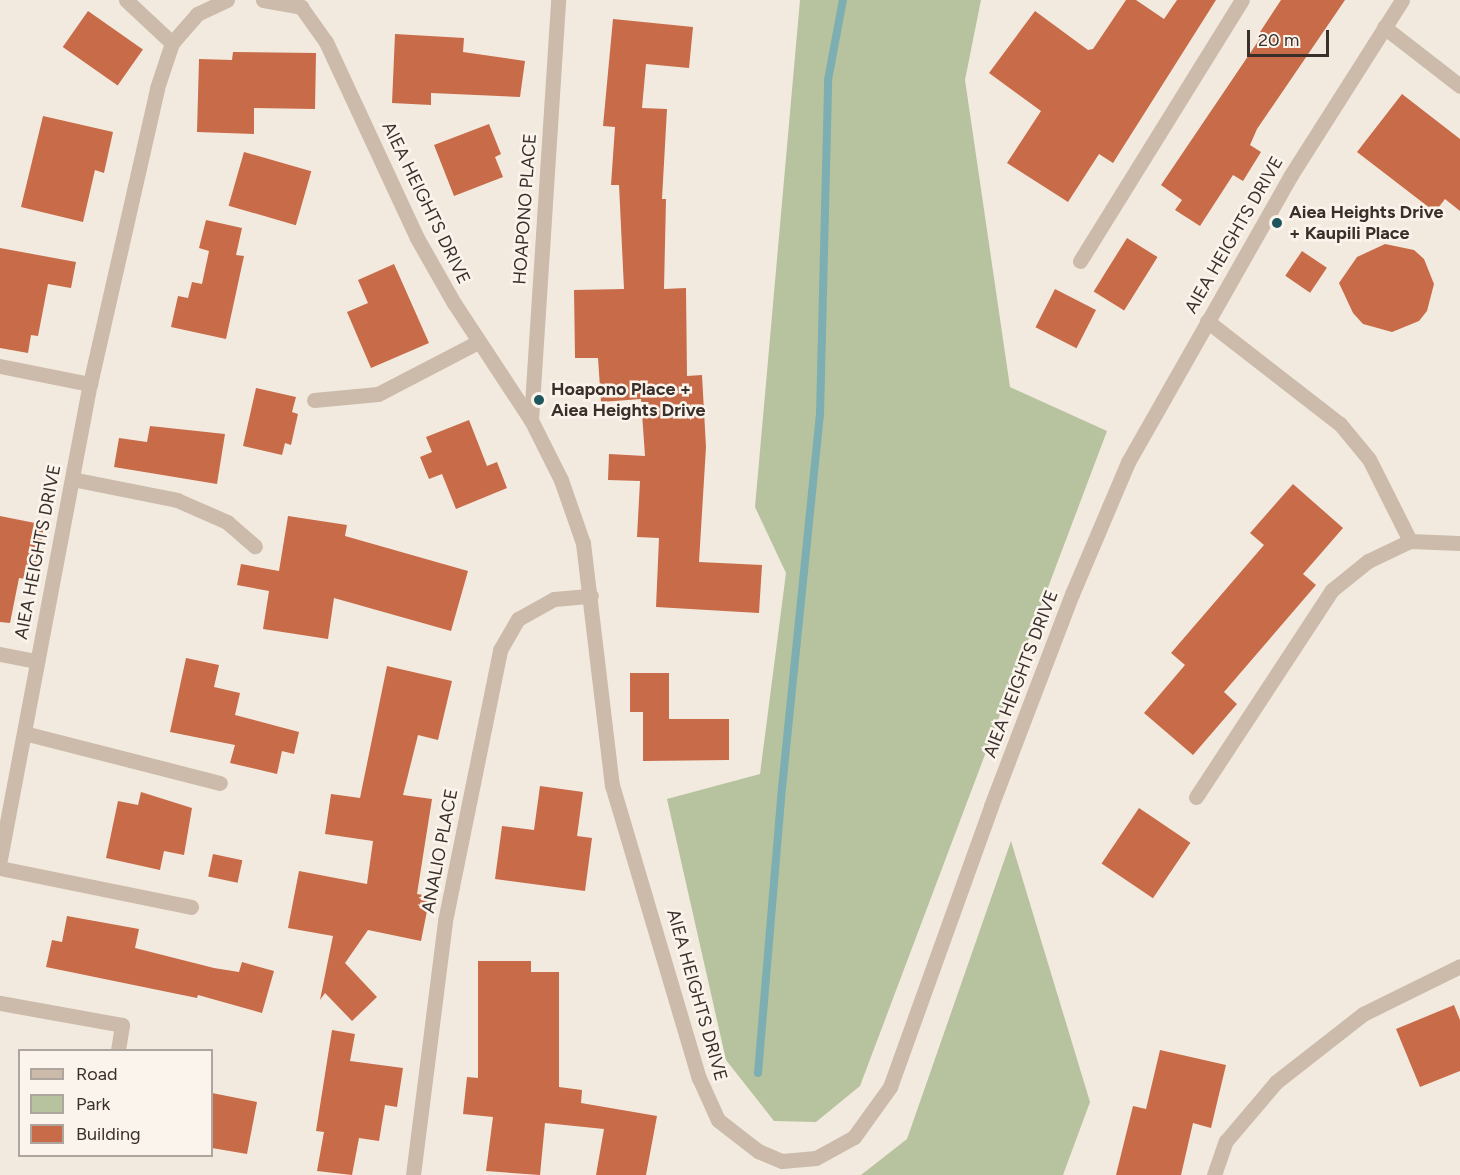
<!DOCTYPE html>
<style>
body{margin:0}
#map{position:relative;width:1460px;height:1175px;overflow:hidden;background:#f3eadf;font-family:Figtree,sans-serif}
div>[style]{position:absolute}
.green>*{inset:0;background:#b6c39e}
.stream>*{height:8px;margin:-4px;padding:0 4px;transform-origin:4px;border-radius:4px;background:#7daeb1}
.building>*{inset:0;background:#c86b48;transform-origin:0 0}
.minor>*{height:15px;margin:-7.5px;padding:0 7.5px;transform-origin:7.5px;border-radius:7.5px;background:#cba}
.dots>*{width:16px;height:16px;translate:-50% -50%;box-sizing:border-box;border:3px solid #fbf4ec;border-radius:50%}
span{translate:-50% -50%;white-space:nowrap;text-align:center;line-height:1.15;-webkit-text-stroke:5px #fbf4ec;paint-order:stroke}
.street-label{font-size:18px;color:#3a2f2a}
.poi-label{font-size:18px;color:#3a2f2a;font-weight:700}
.left{translate:0 -50%;text-align:left}
.legend{position:absolute;left:18px;top:1049px;width:195px;height:108px;box-sizing:border-box;background:#fbf4ec;border:2px solid #aea59e;margin:0;padding:8px 10px;list-style:none;font-size:18px;color:#3a2f2a}
.legend li{display:flex;align-items:center;gap:12px;height:30px}
.legend b{width:30px;border:2px solid #aea59e}
.scale{position:absolute;left:1247px;top:30px;width:82px;height:27px;box-sizing:border-box;border:3px solid #3a2f2a;border-top:0;padding-left:8px;font-size:18px;line-height:21px;white-space:nowrap;color:#3a2f2a;-webkit-text-stroke:4px #fbf4ec;paint-order:stroke}
</style>
<div id="map">
<div class="green">
<div style="clip-path:polygon(800px 0,981px 0,965px 80px,1010px 387px,1107px 431px,860px 1086px,816px 1122px,774px 1121px,726px 1060px,667px 799px,760px 774px,786px 573px,755px 507px)"></div>
<div style="clip-path:polygon(1011px 841px,1090px 1102px,1063px 1175px,861px 1175px,907px 1139px)"></div>
</div>
<div class="stream">
<div style="left:758px;top:1073px;width:286px;rotate:-85.2deg"></div>
<div style="left:782px;top:788px;width:375px;rotate:-84.2deg"></div>
<div style="left:820px;top:415px;width:335px;rotate:-88.6deg"></div>
<div style="left:828px;top:80px;width:81px;rotate:-79.4deg"></div>
</div>
<div class="building">
<div style="clip-path:polygon(1126px 0,1136px 0,1164px 19px,1177px 0,1216px 0,1113px 163px,1099px 154px,1068px 202px,1007px 163px,1041px 111px,989px 73px,1035px 11px,1088px 50px,1093px 49px)"></div>
<div style="clip-path:polygon(1281px 0,1345px 0,1257px 129px,1250px 145px,1261px 152px,1243px 181px,1233px 175px,1200px 226px,1175px 210px,1182px 200px,1161px 185px,1263px 34px,1260px 32px)"></div>
<div style="left:88px;top:11px;width:67px;height:44px;rotate:35deg"></div>
<div style="clip-path:polygon(613px 19px,693px 27px,689px 68px,646px 64px,642px 108px,667px 109px,662px 199px,666px 199px,664px 289px,686px 288px,687px 376px,702px 375px,706px 447px,699px 562px,762px 565px,759px 613px,656px 607px,659px 538px,637px 537px,640px 481px,608px 480px,609px 454px,645px 456px,641px 399px,601px 402px,598px 358px,575px 358px,574px 290px,624px 289px,619px 185px,611px 185px,615px 127px,603px 126px)"></div>
<div style="clip-path:polygon(395px 34px,464px 38px,463px 52px,525px 61px,520px 97px,431px 93px,431px 105px,392px 103px)"></div>
<div style="clip-path:polygon(233px 52px,316px 53px,315px 109px,254px 108px,254px 134px,197px 132px,199px 59px,232px 60px)"></div>
<div style="clip-path:polygon(1402px 94px,1460px 139px,1460px 211px,1445px 199px,1435px 212px,1357px 152px)"></div>
<div style="clip-path:polygon(43px 116px,113px 132px,104px 173px,95px 170px,83px 222px,21px 207px)"></div>
<div style="clip-path:polygon(489px 124px,501px 154px,495px 157px,503px 177px,454px 196px,434px 145px)"></div>
<div style="left:244px;top:152px;width:70px;height:56px;rotate:16deg"></div>
<div style="clip-path:polygon(206px 220px,242px 228px,236px 255px,244px 256px,226px 339px,171px 327px,178px 296px,188px 298px,192px 282px,202px 284px,209px 251px,199px 248px)"></div>
<div style="left:1127px;top:238px;width:36px;height:63px;rotate:32deg"></div>
<div style="clip-path:polygon(1385px 244px,1414px 250px,1424px 259px,1434px 284px,1427px 311px,1419px 321px,1392px 332px,1363px 324px,1353px 313px,1339px 283px,1357px 257px)"></div>
<div style="clip-path:polygon(0 248px,76px 262px,71px 288px,48px 284px,38px 336px,31px 335px,28px 353px,0 348px)"></div>
<div style="left:1302px;top:251px;width:30px;height:30px;rotate:34deg"></div>
<div style="clip-path:polygon(394px 264px,429px 343px,371px 368px,347px 312px,368px 303px,358px 280px)"></div>
<div style="left:1055px;top:289px;width:46px;height:43px;rotate:27deg"></div>
<div style="clip-path:polygon(256px 388px,296px 397px,292px 412px,298px 414px,291px 445px,285px 443px,282px 455px,243px 446px)"></div>
<div style="clip-path:polygon(469px 420px,487px 466px,497px 462px,507px 488px,456px 509px,442px 474px,429px 479px,420px 457px,432px 452px,426px 437px)"></div>
<div style="clip-path:polygon(150px 426px,225px 434px,217px 484px,114px 467px,119px 438px,147px 442px)"></div>
<div style="clip-path:polygon(1293px 484px,1343px 528px,1303px 574px,1316px 585px,1224px 692px,1237px 704px,1193px 755px,1144px 713px,1185px 665px,1171px 653px,1264px 545px,1250px 533px)"></div>
<div style="clip-path:polygon(0 516px,45px 525px,33px 580px,19px 578px,10px 623px,0 622px)"></div>
<div style="clip-path:polygon(288px 516px,347px 525px,345px 536px,468px 571px,451px 631px,334px 598px,328px 639px,263px 629px,269px 591px,237px 585px,241px 564px,279px 571px)"></div>
<div style="clip-path:polygon(186px 658px,219px 665px,214px 687px,240px 693px,235px 715px,299px 732px,294px 754px,282px 751px,277px 774px,230px 763px,235px 745px,170px 732px)"></div>
<div style="clip-path:polygon(387px 666px,452px 681px,438px 740px,418px 735px,403px 795px,432px 799px,417px 894px,430px 896px,421px 941px,368px 930px,345px 963px,377px 997px,352px 1021px,325px 993px,320px 1000px,333px 936px,288px 928px,299px 871px,367px 884px,373px 841px,325px 834px,331px 794px,360px 798px)"></div>
<div style="clip-path:polygon(630px 673px,669px 673px,669px 719px,729px 719px,729px 760px,643px 761px,643px 712px,630px 712px)"></div>
<div style="clip-path:polygon(540px 786px,583px 792px,577px 836px,592px 838px,585px 891px,495px 879px,502px 826px,534px 830px)"></div>
<div style="clip-path:polygon(141px 792px,192px 808px,184px 855px,164px 851px,160px 870px,106px 858px,118px 801px,138px 805px)"></div>
<div style="left:1139px;top:808px;width:62px;height:67px;rotate:34deg"></div>
<div style="left:213px;top:854px;width:30px;height:23px;rotate:12deg"></div>
<div style="clip-path:polygon(67px 916px,139px 929px,135px 948px,214px 968px,239px 972px,242px 962px,274px 971px,262px 1013px,198px 995px,197px 998px,46px 967px,52px 940px,62px 942px)"></div>
<div style="clip-path:polygon(478px 961px,531px 961px,531px 972px,559px 972px,559px 1087px,582px 1090px,581px 1103px,657px 1116px,646px 1175px,596px 1175px,604px 1129px,545px 1123px,540px 1175px,486px 1171px,493px 1117px,463px 1114px,467px 1077px,478px 1078px)"></div>
<div style="clip-path:polygon(1454px 1005px,1460px 1020px,1460px 1071px,1420px 1087px,1396px 1029px)"></div>
<div style="clip-path:polygon(332px 1030px,355px 1034px,350px 1061px,403px 1068px,397px 1107px,385px 1105px,379px 1141px,359px 1138px,352px 1175px,317px 1171px,324px 1132px,316px 1131px)"></div>
<div style="clip-path:polygon(1160px 1050px,1226px 1065px,1211px 1128px,1193px 1123px,1181px 1175px,1116px 1175px,1133px 1106px,1146px 1109px)"></div>
<div style="clip-path:polygon(212px 1093px,257px 1102px,247px 1154px,212px 1148px)"></div>
</div>
<div class="minor">
<div style="left:126px;top:0;width:63px;rotate:43.1deg"></div>
<div style="left:263px;top:0;width:39px;rotate:10deg"></div>
<div style="left:301px;top:7px;width:43px;rotate:54.5deg"></div>
<div style="left:326px;top:42px;width:216px;rotate:65.1deg"></div>
<div style="left:417px;top:238px;width:75px;rotate:60.4deg"></div>
<div style="left:454px;top:303px;width:140px;rotate:56.7deg"></div>
<div style="left:531px;top:420px;width:67px;rotate:63.4deg"></div>
<div style="left:561px;top:480px;width:67px;rotate:70.8deg"></div>
<div style="left:583px;top:543px;width:244px;rotate:83.2deg"></div>
<div style="left:612px;top:785px;width:306px;rotate:73.5deg"></div>
<div style="left:699px;top:1078px;width:46px;rotate:65.7deg"></div>
<div style="left:718px;top:1120px;width:51px;rotate:37.8deg"></div>
<div style="left:758px;top:1151px;width:26px;rotate:23deg"></div>
<div style="left:782px;top:1161px;width:34px;rotate:-5deg"></div>
<div style="left:816px;top:1158px;width:43px;rotate:-28.9deg"></div>
<div style="left:854px;top:1137px;width:62px;rotate:-54.2deg"></div>
<div style="left:890px;top:1087px;width:299px;rotate:-70.2deg"></div>
<div style="left:991px;top:806px;width:227px;rotate:-69.1deg"></div>
<div style="left:1072px;top:594px;width:143px;rotate:-67deg"></div>
<div style="left:1128px;top:462px;width:330px;rotate:-60.4deg"></div>
<div style="left:1291px;top:175px;width:207px;rotate:-57.6deg"></div>
<div style="left:1384px;top:27px;width:96px;rotate:37.8deg"></div>
<div style="left:1080px;top:261px;width:307px;rotate:-58.2deg"></div>
<div style="left:1207px;top:321px;width:168px;rotate:37.8deg"></div>
<div style="left:1340px;top:424px;width:45px;rotate:50.4deg"></div>
<div style="left:1369px;top:459px;width:92px;rotate:63.4deg"></div>
<div style="left:1410px;top:541px;width:50px;rotate:2.3deg"></div>
<div style="left:0;top:366px;width:92px;rotate:11.3deg"></div>
<div style="left:314px;top:400px;width:64px;rotate:-5.4deg"></div>
<div style="left:378px;top:394px;width:113px;rotate:-27.5deg"></div>
<div style="left:531px;top:420px;width:421px;rotate:-86.3deg"></div>
<div style="left:72px;top:479px;width:107px;rotate:11.3deg"></div>
<div style="left:177px;top:500px;width:55px;rotate:23.7deg"></div>
<div style="left:227px;top:522px;width:37px;rotate:41deg"></div>
<div style="left:0;top:654px;width:38px;rotate:11deg"></div>
<div style="left:24px;top:733px;width:202px;rotate:14.3deg"></div>
<div style="left:1196px;top:797px;width:248px;rotate:-56.7deg"></div>
<div style="left:1332px;top:590px;width:46px;rotate:-38.9deg"></div>
<div style="left:1368px;top:561px;width:47px;rotate:-25.5deg"></div>
<div style="left:0;top:859px;width:483px;rotate:-79.3deg"></div>
<div style="left:90px;top:384px;width:303px;rotate:-77.2deg"></div>
<div style="left:157px;top:88px;width:47px;rotate:-71.6deg"></div>
<div style="left:172px;top:43px;width:38px;rotate:-49deg"></div>
<div style="left:197px;top:14px;width:33px;rotate:-25deg"></div>
<div style="left:0;top:868px;width:195px;rotate:11.5deg"></div>
<div style="left:0;top:1003px;width:124px;rotate:10.2deg"></div>
<div style="left:122px;top:1025px;width:25px;rotate:99deg"></div>
<div style="left:413px;top:1175px;width:256px;rotate:-82.8deg"></div>
<div style="left:445px;top:921px;width:277px;rotate:-78.5deg"></div>
<div style="left:500px;top:650px;width:36px;rotate:-60deg"></div>
<div style="left:518px;top:619px;width:41px;rotate:-29.1deg"></div>
<div style="left:554px;top:599px;width:37px;rotate:-5deg"></div>
<div style="left:1214px;top:1175px;width:36px;rotate:-71deg"></div>
<div style="left:1226px;top:1141px;width:77px;rotate:-49.7deg"></div>
<div style="left:1276px;top:1082px;width:110px;rotate:-38deg"></div>
<div style="left:1363px;top:1014px;width:108px;rotate:-26.3deg"></div>
</div>
<div class="dots">
<div style="left:1277px;top:223px;background:#1e565d"></div>
<div style="left:539px;top:400px;background:#1e565d"></div>
</div>
<div class="street-label">
<span style="left:426px;top:203px;rotate:64deg">AIEA HEIGHTS DRIVE</span>
<span style="left:525px;top:209px;rotate:-86deg">HOAPONO PLACE</span>
<span style="left:1234px;top:235px;rotate:-60deg">AIEA HEIGHTS DRIVE</span>
<span style="left:38px;top:552px;rotate:-79deg">AIEA HEIGHTS DRIVE</span>
<span style="left:1021px;top:674px;rotate:-69deg">AIEA HEIGHTS DRIVE</span>
<span style="left:440px;top:851px;rotate:-79deg">ANALIO PLACE</span>
<span style="left:697px;top:995px;rotate:74deg">AIEA HEIGHTS DRIVE</span>
</div>
<div class="poi-label">
<span class="left" style="left:1289px;top:223px">Aiea Heights Drive<br>+ Kaupili Place</span>
<span class="left" style="left:551px;top:400px">Hoapono Place +<br>Aiea Heights Drive</span>
</div>
<ul class="legend">
<li><b style="height:8px;background:#cba"></b>Road</li>
<li><b style="height:16px;background:#b6c39e"></b>Park</li>
<li><b style="height:16px;background:#c86b48"></b>Building</li>
</ul>
<div class="scale">20 m</div>
</div>
